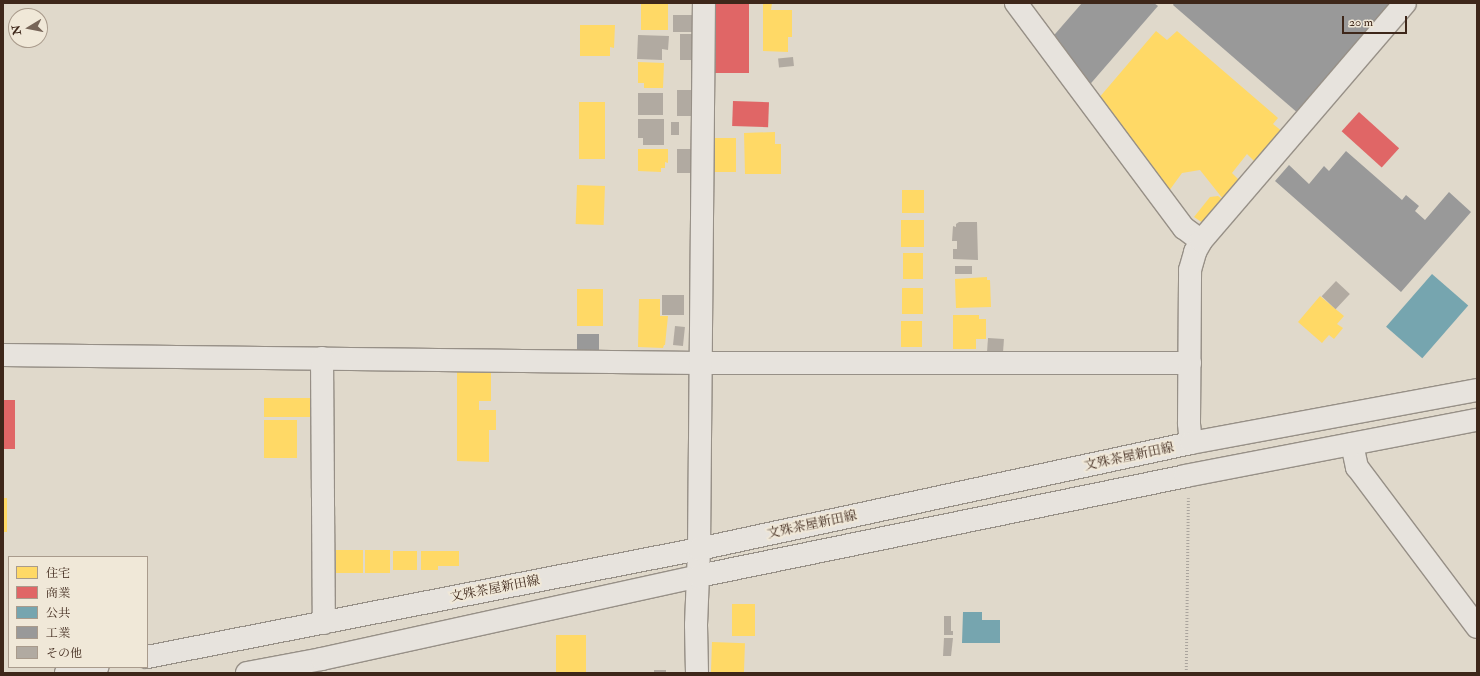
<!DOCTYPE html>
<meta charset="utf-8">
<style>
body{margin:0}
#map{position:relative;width:1480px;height:676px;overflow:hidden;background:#e0d9cb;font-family:"IM FELL Double Pica","Noto Serif JP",serif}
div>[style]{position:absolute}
.homes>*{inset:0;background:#ffd966;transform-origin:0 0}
.shops>*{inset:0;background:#e06666;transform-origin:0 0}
.public>*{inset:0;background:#76a5af;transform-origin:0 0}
.industry>*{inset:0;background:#999;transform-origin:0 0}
.building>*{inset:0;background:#b1aaa1;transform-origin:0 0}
.path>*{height:2.5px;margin-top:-1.25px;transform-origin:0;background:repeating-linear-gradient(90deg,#aaa49d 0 1px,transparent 0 3px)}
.roads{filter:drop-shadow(1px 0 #979087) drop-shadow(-1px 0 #979087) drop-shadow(0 1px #979087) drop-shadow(0 -1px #979087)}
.minor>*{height:22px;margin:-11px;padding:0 11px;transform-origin:11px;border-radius:11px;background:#e7e3dd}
.secondary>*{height:22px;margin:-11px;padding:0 11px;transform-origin:11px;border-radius:11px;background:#e7e3dd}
span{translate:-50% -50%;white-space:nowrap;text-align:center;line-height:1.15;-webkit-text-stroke:4px #f0e8d8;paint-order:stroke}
.street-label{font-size:13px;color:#3e271a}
.frame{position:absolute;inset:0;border:4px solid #3e271a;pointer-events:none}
.legend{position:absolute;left:8px;top:556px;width:140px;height:112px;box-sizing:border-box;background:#f0e8d8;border:1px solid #a99b8c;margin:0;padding:5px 7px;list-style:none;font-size:12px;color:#3e271a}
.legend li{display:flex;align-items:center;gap:8px;height:20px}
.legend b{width:20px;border:1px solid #a99b8c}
.north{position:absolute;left:8px;top:8px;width:40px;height:40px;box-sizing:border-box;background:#f0e8d8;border:1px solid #a99b8c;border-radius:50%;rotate:260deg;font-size:11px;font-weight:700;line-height:16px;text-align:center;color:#3e271a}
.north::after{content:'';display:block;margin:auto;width:14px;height:18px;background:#776558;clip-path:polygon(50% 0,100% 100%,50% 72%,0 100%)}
.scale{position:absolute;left:1342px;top:16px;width:65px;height:18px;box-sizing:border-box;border:2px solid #3e271a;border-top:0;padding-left:5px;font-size:12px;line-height:14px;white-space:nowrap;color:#3e271a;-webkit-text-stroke:3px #f0e8d8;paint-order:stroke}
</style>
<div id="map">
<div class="homes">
<div style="left:641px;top:3px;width:27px;height:27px"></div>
<div style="clip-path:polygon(763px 3px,772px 3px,771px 10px,792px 10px,792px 37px,788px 37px,788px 52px,763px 51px)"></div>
<div style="clip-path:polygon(580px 25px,615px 25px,614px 48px,610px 47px,610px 56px,580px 56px)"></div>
<div style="clip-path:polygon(1156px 31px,1167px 40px,1177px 31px,1278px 118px,1273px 124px,1283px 132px,1255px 162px,1247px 154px,1232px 173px,1240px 181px,1223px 199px,1200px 170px,1182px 173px,1166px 195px,1098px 99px)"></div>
<div style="clip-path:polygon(638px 62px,664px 63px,663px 88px,644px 88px,644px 83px,638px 83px)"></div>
<div style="left:579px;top:102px;width:26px;height:57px"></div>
<div style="clip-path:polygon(775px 132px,775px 144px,781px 144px,781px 174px,745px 174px,744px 133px)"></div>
<div style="left:713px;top:138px;width:23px;height:34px"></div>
<div style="clip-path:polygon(638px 149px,668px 149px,668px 163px,665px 162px,665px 168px,661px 168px,661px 172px,638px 171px)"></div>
<div style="left:577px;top:185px;width:28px;height:39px;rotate:2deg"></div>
<div style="left:902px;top:190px;width:22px;height:23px"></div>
<div style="clip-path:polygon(1218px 196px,1222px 199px,1203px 223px,1194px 217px,1210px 197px)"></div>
<div style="left:924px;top:220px;width:27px;height:23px;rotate:90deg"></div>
<div style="left:903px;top:253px;width:20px;height:26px"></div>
<div style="clip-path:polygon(987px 277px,987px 280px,990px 280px,991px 307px,956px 308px,955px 279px)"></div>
<div style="left:902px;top:288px;width:21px;height:26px"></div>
<div style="left:577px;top:289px;width:26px;height:37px"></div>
<div style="clip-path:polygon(1320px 296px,1344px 316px,1337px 324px,1343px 328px,1334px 339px,1329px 335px,1322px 343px,1298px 322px)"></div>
<div style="clip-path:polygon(639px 299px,660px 299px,660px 316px,668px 316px,665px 345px,664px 345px,663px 348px,638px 347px)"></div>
<div style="clip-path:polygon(953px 315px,979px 315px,979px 319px,986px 319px,986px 339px,976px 339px,976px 349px,953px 349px)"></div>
<div style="left:901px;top:321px;width:21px;height:26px"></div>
<div style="clip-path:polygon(457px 371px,491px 371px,491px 401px,479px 401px,479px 410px,496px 410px,496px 430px,489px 430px,489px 462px,457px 461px)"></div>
<div style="left:264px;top:398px;width:49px;height:19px"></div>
<div style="left:264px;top:420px;width:33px;height:38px"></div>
<div style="left:3px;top:498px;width:4px;height:34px"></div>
<div style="left:336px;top:550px;width:27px;height:23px"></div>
<div style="left:365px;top:550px;width:25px;height:23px"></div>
<div style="left:393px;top:551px;width:24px;height:19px"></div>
<div style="clip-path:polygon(421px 551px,459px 551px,459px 566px,438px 566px,438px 570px,421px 570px)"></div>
<div style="left:732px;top:604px;width:23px;height:32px"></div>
<div style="left:556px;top:635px;width:30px;height:38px"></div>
<div style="left:712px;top:642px;width:33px;height:31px;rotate:2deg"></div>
</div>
<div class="shops">
<div style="left:715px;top:3px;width:34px;height:70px"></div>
<div style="left:733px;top:101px;width:36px;height:25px;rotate:2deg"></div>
<div style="left:1359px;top:112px;width:54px;height:26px;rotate:42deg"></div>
<div style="left:3px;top:400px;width:12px;height:49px"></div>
</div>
<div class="public">
<div style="left:1432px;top:274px;width:48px;height:70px;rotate:41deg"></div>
<div style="clip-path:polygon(963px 612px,982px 612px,982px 620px,1000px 620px,1000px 643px,962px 643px)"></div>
</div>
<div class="industry">
<div style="clip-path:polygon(1082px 3px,1154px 3px,1158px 6px,1086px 89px,1049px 41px)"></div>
<div style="clip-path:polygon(1174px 3px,1394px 3px,1299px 114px,1173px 5px)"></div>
<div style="clip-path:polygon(1346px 151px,1402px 200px,1406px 195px,1419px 206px,1415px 211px,1425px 220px,1449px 192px,1471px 212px,1401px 292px,1275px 181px,1289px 165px,1309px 184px,1324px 166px,1329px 171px)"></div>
<div style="left:577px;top:334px;width:22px;height:18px"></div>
</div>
<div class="building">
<div style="left:673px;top:15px;width:21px;height:17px"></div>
<div style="left:680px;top:34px;width:14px;height:26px"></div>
<div style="clip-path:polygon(638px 35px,669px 36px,668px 50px,662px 49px,662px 60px,637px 59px)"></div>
<div style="left:793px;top:57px;width:9px;height:15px;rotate:84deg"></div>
<div style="left:677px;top:90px;width:17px;height:26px"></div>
<div style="left:638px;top:93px;width:25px;height:22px"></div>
<div style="clip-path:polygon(638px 119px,664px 119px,664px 145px,643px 145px,643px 138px,638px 138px)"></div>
<div style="left:671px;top:122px;width:8px;height:13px"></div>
<div style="left:677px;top:149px;width:15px;height:24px"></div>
<div style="clip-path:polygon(959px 222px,977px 222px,978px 260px,953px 259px,953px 249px,957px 249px,957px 241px,952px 241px,953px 226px,956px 227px,956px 224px)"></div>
<div style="left:955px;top:266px;width:17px;height:8px"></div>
<div style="left:1336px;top:281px;width:19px;height:21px;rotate:43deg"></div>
<div style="left:662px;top:295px;width:22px;height:20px"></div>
<div style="left:675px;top:326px;width:10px;height:19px;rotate:6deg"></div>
<div style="left:988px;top:338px;width:16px;height:16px;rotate:4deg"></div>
<div style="clip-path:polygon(944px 616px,951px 616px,951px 631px,953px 631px,953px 635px,944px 635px)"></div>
<div style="clip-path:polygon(944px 638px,953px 638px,951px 656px,943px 656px)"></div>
<div style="left:654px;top:670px;width:12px;height:3px"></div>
</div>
<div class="path">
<div style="left:1186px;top:673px;width:175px;rotate:-89.3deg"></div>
</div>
<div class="roads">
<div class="minor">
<div style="left:1016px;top:3px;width:281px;rotate:53.3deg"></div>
<div style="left:1184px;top:228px;width:21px;rotate:37deg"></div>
<div style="left:3px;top:355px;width:697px;rotate:0.66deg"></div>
<div style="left:700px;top:363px;width:490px"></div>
<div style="left:322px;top:358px;width:265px;rotate:89.6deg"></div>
<div style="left:1191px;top:443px;width:20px;rotate:-96deg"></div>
<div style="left:1189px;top:423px;width:153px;rotate:-89.6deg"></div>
<div style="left:1190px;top:270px;width:19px;rotate:-74deg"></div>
<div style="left:1195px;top:252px;width:13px;rotate:-61deg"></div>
<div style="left:1201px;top:241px;width:313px;rotate:-49.4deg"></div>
<div style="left:1352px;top:444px;width:24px;rotate:78deg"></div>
<div style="left:1357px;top:467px;width:200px;rotate:53.1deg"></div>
<div style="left:697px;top:673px;width:48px;rotate:-91.2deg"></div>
<div style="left:696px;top:625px;width:76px;rotate:-87.7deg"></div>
<div style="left:699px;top:549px;width:546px;rotate:-89.48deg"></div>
</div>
<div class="secondary">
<div style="left:147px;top:657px;width:562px;rotate:-11.07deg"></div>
<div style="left:699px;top:549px;width:503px;rotate:-12.16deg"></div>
<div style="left:1191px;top:443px;width:291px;rotate:-10.5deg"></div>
<div style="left:66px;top:673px;width:32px;rotate:-11deg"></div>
<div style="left:247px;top:673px;width:76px;rotate:-10.6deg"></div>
<div style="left:322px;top:659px;width:386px;rotate:-12.4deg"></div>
<div style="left:699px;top:576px;width:496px;rotate:-11.6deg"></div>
<div style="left:1185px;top:476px;width:297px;rotate:-10.9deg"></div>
</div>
</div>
<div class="street-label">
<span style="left:1129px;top:457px;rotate:-12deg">文殊茶屋新田線</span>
<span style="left:812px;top:525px;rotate:-12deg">文殊茶屋新田線</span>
<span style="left:495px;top:589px;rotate:-11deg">文殊茶屋新田線</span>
</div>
<div class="frame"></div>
<ul class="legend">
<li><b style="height:11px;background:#ffd966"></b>住宅</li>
<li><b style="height:11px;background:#e06666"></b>商業</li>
<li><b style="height:11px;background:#76a5af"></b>公共</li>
<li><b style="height:11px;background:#999"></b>工業</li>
<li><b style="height:11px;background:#b1aaa1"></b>その他</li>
</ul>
<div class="north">N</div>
<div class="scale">20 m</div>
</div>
